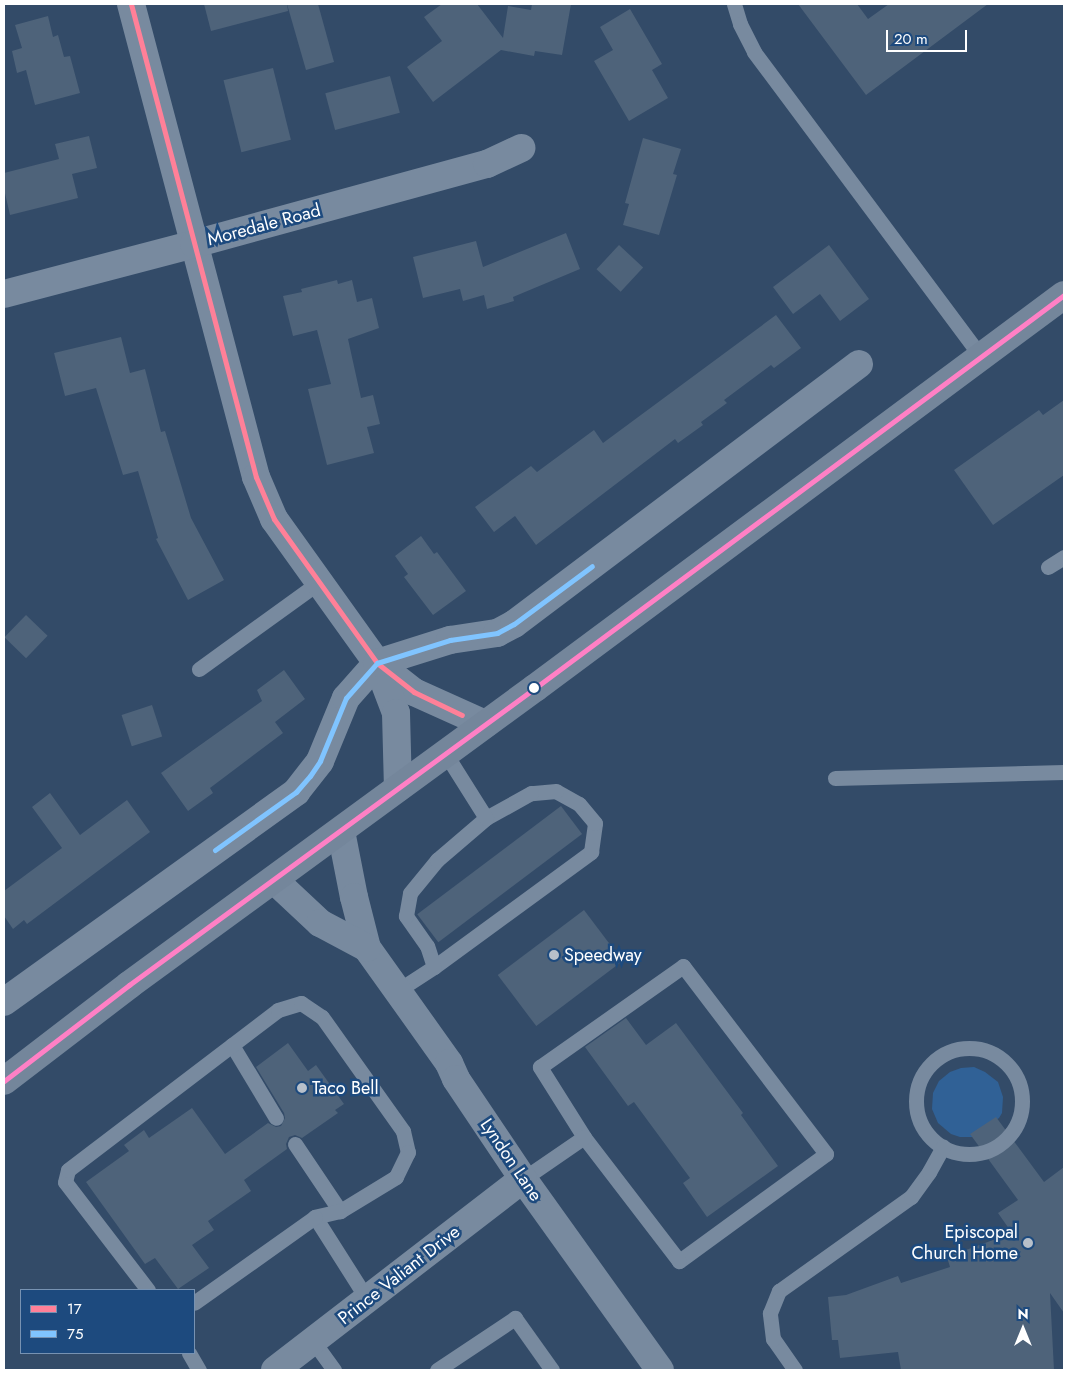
<!DOCTYPE html>
<style>
body{margin:0}
#map{position:relative;width:1068px;height:1374px;overflow:hidden;background:#334b68;font-family:Jost,sans-serif}
div>[style]{position:absolute}
.green>*{inset:0;background:#306196}
.building>*{inset:0;background:#4e637a;transform-origin:0 0}
.lane>*{height:15px;margin:-7.5px;padding:0 7.5px;transform-origin:7.5px;border-radius:7.5px;background:#788a9f}
.lane>.ring{margin:-7.5px;padding:0;box-sizing:content-box;background:none;border:15px solid #788a9f;border-radius:50%}
.street>*{height:28px;margin:-14px;padding:0 14px;transform-origin:14px;border-radius:14px;background:#788a9f}
.secondary>*{height:28px;margin:-14px;padding:0 14px;transform-origin:14px;border-radius:14px;background:#74869b}
.bus-1>*{height:5px;margin:-2.5px;padding:0 2.5px;transform-origin:2.5px;border-radius:2.5px;background:#ff8098}
.bus-2>*{height:5px;margin:-2.5px;padding:0 2.5px;transform-origin:2.5px;border-radius:2.5px;background:#80c4ff}
.bus-3>*{height:5px;margin:-2.5px;padding:0 2.5px;transform-origin:2.5px;border-radius:2.5px;background:#ff80c5}
.dots>*{width:14px;height:14px;translate:-50% -50%;box-sizing:border-box;border:2px solid #1d4a7e;border-radius:50%}
span{translate:-50% -50%;white-space:nowrap;text-align:center;line-height:1.15;-webkit-text-stroke:5px #1d4a7e;paint-order:stroke}
.street-label{font-size:18px;color:#fff}
.poi-label{font-size:18px;color:#fff}
.left{translate:0 -50%;text-align:left}
.right{translate:-100% -50%;text-align:right}
.frame{position:absolute;inset:0;border:5px solid #fff;pointer-events:none}
.legend{position:absolute;left:20px;top:1289px;width:175px;height:65px;box-sizing:border-box;background:#1d4a7e;border:1px solid #7792b2;margin:0;padding:6px 9px;list-style:none;font-size:15px;color:#fff}
.legend li{display:flex;align-items:center;gap:10px;height:25px}
.legend b{width:25px;border:1px solid #7792b2}
.north{position:absolute;left:998px;top:1304px;width:50px;height:50px;-webkit-text-stroke:4px #1d4a7e;paint-order:stroke;rotate:0deg;font-size:14px;font-weight:700;line-height:20px;text-align:center;color:#fff}
.north::after{content:'';display:block;margin:auto;width:18px;height:22px;background:#fff;clip-path:polygon(50% 0,100% 100%,50% 72%,0 100%)}
.scale{position:absolute;left:886px;top:30px;width:81px;height:22px;box-sizing:border-box;border:2px solid #fff;border-top:0;padding-left:6px;font-size:15px;line-height:18px;white-space:nowrap;color:#fff;-webkit-text-stroke:4px #1d4a7e;paint-order:stroke}
</style>
<div id="map">
<div class="green">
<div style="clip-path:polygon(974px 1067px,985px 1072px,998px 1082px,1003px 1097px,1002px 1113px,999px 1118px,972px 1137px,960px 1137px,951px 1134px,938px 1123px,932px 1109px,933px 1093px,939px 1081px,950px 1072px,961px 1068px)"></div>
</div>
<div class="building">
<div style="clip-path:polygon(204px 4px,287px 4px,288px 11px,211px 31px)"></div>
<div style="clip-path:polygon(287px 4px,318px 4px,334px 62px,306px 70px)"></div>
<div style="clip-path:polygon(442px 4px,477px 4px,503px 38px,508px 6px,531px 10px,532px 4px,571px 4px,562px 55px,535px 51px,534px 56px,501px 50px,433px 102px,407px 67px,442px 41px,424px 17px)"></div>
<div style="clip-path:polygon(798px 4px,857px 4px,868px 19px,889px 4px,988px 4px,866px 95px)"></div>
<div style="clip-path:polygon(630px 9px,662px 64px,652px 70px,668px 98px,629px 121px,594px 61px,613px 50px,600px 27px)"></div>
<div style="clip-path:polygon(48px 16px,53px 37px,58px 35px,64px 57px,70px 56px,80px 93px,35px 105px,26px 70px,17px 73px,12px 51px,22px 48px,15px 25px)"></div>
<div style="left:273px;top:68px;width:74px;height:51px;rotate:76deg"></div>
<div style="left:390px;top:76px;width:38px;height:67px;rotate:75deg"></div>
<div style="clip-path:polygon(89px 136px,97px 168px,72px 174px,78px 198px,10px 215px,4px 189px,4px 173px,59px 159px,55px 144px)"></div>
<div style="clip-path:polygon(643px 138px,681px 149px,673px 174px,677px 175px,659px 235px,623px 225px,629px 204px,625px 203px)"></div>
<div style="clip-path:polygon(566px 233px,580px 269px,513px 297px,514px 301px,487px 309px,484px 295px,463px 301px,460px 289px,423px 298px,413px 257px,476px 241px,483px 267px)"></div>
<div style="left:619px;top:245px;width:33px;height:33px;rotate:43deg"></div>
<div style="clip-path:polygon(829px 245px,869px 299px,840px 321px,820px 294px,793px 314px,773px 287px)"></div>
<div style="clip-path:polygon(337px 280px,338px 284px,352px 280px,357px 302px,372px 298px,379px 328px,348px 339px,361px 398px,373px 395px,380px 424px,367px 427px,374px 453px,327px 465px,308px 389px,331px 384px,317px 330px,293px 336px,283px 296px,302px 292px,301px 289px)"></div>
<div style="clip-path:polygon(776px 315px,801px 348px,774px 368px,771px 365px,724px 400px,727px 403px,701px 422px,703px 425px,678px 443px,675px 439px,536px 545px,515px 516px,494px 532px,475px 507px,531px 466px,537px 472px,594px 430px,603px 443px)"></div>
<div style="clip-path:polygon(121px 337px,130px 373px,145px 369px,161px 432px,165px 431px,191px 518px,224px 580px,188px 600px,156px 539px,158px 538px,138px 471px,123px 475px,96px 388px,65px 396px,54px 353px)"></div>
<div style="clip-path:polygon(1064px 400px,1064px 475px,993px 525px,954px 470px,1039px 410px,1043px 415px)"></div>
<div style="clip-path:polygon(421px 536px,434px 554px,437px 552px,466px 591px,433px 615px,404px 577px,408px 574px,395px 556px)"></div>
<div style="left:26px;top:615px;width:30px;height:31px;rotate:44deg"></div>
<div style="clip-path:polygon(284px 670px,305px 699px,275px 722px,283px 733px,210px 788px,213px 793px,188px 811px,161px 773px,262px 701px,257px 690px)"></div>
<div style="left:152px;top:705px;width:33px;height:32px;rotate:72deg"></div>
<div style="clip-path:polygon(50px 793px,80px 835px,127px 800px,150px 832px,27px 924px,24px 920px,13px 929px,4px 916px,4px 891px,62px 848px,32px 807px)"></div>
<div style="left:561px;top:806px;width:35px;height:180px;rotate:53deg"></div>
<div style="left:584px;top:910px;width:64px;height:108px;rotate:53deg"></div>
<div style="clip-path:polygon(626px 1018px,646px 1045px,676px 1023px,743px 1113px,741px 1115px,778px 1166px,707px 1217px,683px 1183px,690px 1178px,634px 1102px,628px 1106px,585px 1047px)"></div>
<div style="clip-path:polygon(288px 1043px,308px 1071px,316px 1065px,344px 1104px,335px 1110px,338px 1113px,302px 1138px,295px 1135px,289px 1137px,286px 1144px,287px 1149px,244px 1180px,251px 1191px,208px 1221px,214px 1230px,192px 1245px,209px 1268px,178px 1289px,155px 1258px,145px 1264px,86px 1182px,129px 1151px,124px 1145px,144px 1130px,149px 1138px,192px 1108px,225px 1154px,268px 1123px,276px 1127px,281px 1126px,285px 1118px,284px 1113px,256px 1067px)"></div>
<div style="clip-path:polygon(996px 1117px,1044px 1182px,1064px 1167px,1064px 1313px,1050px 1293px,1054px 1370px,901px 1370px,898px 1352px,840px 1358px,838px 1340px,832px 1340px,828px 1297px,846px 1295px,898px 1276px,901px 1283px,950px 1267px,947px 1257px,1012px 1233px,998px 1213px,1018px 1200px,970px 1134px)"></div>
</div>
<div class="lane">
<div style="left:734px;top:4px;width:21px;rotate:73deg"></div>
<div style="left:740px;top:24px;width:31px;rotate:63deg"></div>
<div style="left:754px;top:52px;width:380px;rotate:53.3deg"></div>
<div style="left:1048px;top:567px;width:19px;rotate:-32deg"></div>
<div style="left:199px;top:669px;width:147px;rotate:-35.9deg"></div>
<div style="left:835px;top:778px;width:229px;rotate:-1.5deg"></div>
<div style="left:683px;top:966px;width:236px;rotate:52.7deg"></div>
<div style="left:826px;top:1154px;width:182px;rotate:143.9deg"></div>
<div style="left:679px;top:1261px;width:156px;rotate:-127.5deg"></div>
<div style="left:584px;top:1137px;width:83px;rotate:-122.2deg"></div>
<div style="left:540px;top:1067px;width:175px;rotate:-35.2deg"></div>
<div style="left:434px;top:967px;width:195px;rotate:-36.2deg"></div>
<div style="left:591px;top:852px;width:29px;rotate:-82deg"></div>
<div style="left:595px;top:823px;width:25px;rotate:-130deg"></div>
<div style="left:579px;top:804px;width:26px;rotate:-151deg"></div>
<div style="left:556px;top:791px;width:25px;rotate:175deg"></div>
<div style="left:531px;top:793px;width:51px;rotate:150.9deg"></div>
<div style="left:397px;top:991px;width:44px;rotate:-33deg"></div>
<div style="left:434px;top:967px;width:22px;rotate:-108deg"></div>
<div style="left:427px;top:946px;width:37px;rotate:-125deg"></div>
<div style="left:406px;top:916px;width:23px;rotate:-80deg"></div>
<div style="left:410px;top:893px;width:43px;rotate:-50.7deg"></div>
<div style="left:437px;top:860px;width:65px;rotate:-40.6deg"></div>
<div style="left:486px;top:818px;width:77px;rotate:-122.2deg"></div>
<div style="left:232px;top:1045px;width:85px;rotate:58.9deg"></div>
<div class="ring" style="left:916px;top:1048px;width:91px;height:91px"></div>
<div style="left:295px;top:1144px;width:81px;rotate:56.1deg"></div>
<div style="left:523px;top:1179px;width:74px;rotate:-34.5deg"></div>
<div style="left:315px;top:1217px;width:97px;rotate:57.6deg"></div>
<div style="left:148px;top:1290px;width:136px;rotate:-127.5deg"></div>
<div style="left:65px;top:1182px;width:12px;rotate:-76deg"></div>
<div style="left:68px;top:1170px;width:264px;rotate:-37.3deg"></div>
<div style="left:278px;top:1010px;width:24px;rotate:-17deg"></div>
<div style="left:301px;top:1003px;width:25px;rotate:34deg"></div>
<div style="left:322px;top:1017px;width:140px;rotate:54.6deg"></div>
<div style="left:403px;top:1131px;width:22px;rotate:77deg"></div>
<div style="left:408px;top:1152px;width:28px;rotate:116deg"></div>
<div style="left:396px;top:1177px;width:66px;rotate:148.7deg"></div>
<div style="left:340px;top:1211px;width:26px;rotate:167deg"></div>
<div style="left:315px;top:1217px;width:148px;rotate:144.6deg"></div>
<div style="left:313px;top:1341px;width:36px;rotate:54deg"></div>
<div style="left:189px;top:1353px;width:20px;rotate:60deg"></div>
<div style="left:437px;top:1370px;width:94px;rotate:-33.7deg"></div>
<div style="left:515px;top:1318px;width:64px;rotate:54.6deg"></div>
<div style="left:795px;top:1370px;width:38px;rotate:-125deg"></div>
<div style="left:773px;top:1339px;width:26px;rotate:-97deg"></div>
<div style="left:770px;top:1313px;width:24px;rotate:-68deg"></div>
<div style="left:779px;top:1291px;width:162px;rotate:-35.5deg"></div>
<div style="left:911px;top:1197px;width:31px;rotate:-54deg"></div>
<div style="left:929px;top:1172px;width:29px;rotate:-61deg"></div>
</div>
<div class="street">
<div style="left:131px;top:4px;width:489px;rotate:75.2deg"></div>
<div style="left:256px;top:477px;width:46px;rotate:66.8deg"></div>
<div style="left:274px;top:519px;width:177px;rotate:54.4deg"></div>
<div style="left:377px;top:663px;width:47px;rotate:38.1deg"></div>
<div style="left:414px;top:692px;width:78px;rotate:24.3deg"></div>
<div style="left:4px;top:294px;width:196px;rotate:-14.7deg"></div>
<div style="left:194px;top:244px;width:304px;rotate:-15.3deg"></div>
<div style="left:487px;top:164px;width:38px;rotate:-25deg"></div>
<div style="left:377px;top:663px;width:53px;rotate:69.2deg"></div>
<div style="left:396px;top:713px;width:75px;rotate:88.5deg"></div>
<div style="left:341px;top:831px;width:67px;rotate:78.9deg"></div>
<div style="left:354px;top:897px;width:53px;rotate:75.7deg"></div>
<div style="left:367px;top:948px;width:141px;rotate:54.5deg"></div>
<div style="left:449px;top:1063px;width:17px;rotate:66deg"></div>
<div style="left:456px;top:1079px;width:125px;rotate:56.1deg"></div>
<div style="left:526px;top:1183px;width:230px;rotate:54.4deg"></div>
<div style="left:274px;top:880px;width:63px;rotate:43.1deg"></div>
<div style="left:320px;top:923px;width:53px;rotate:28deg"></div>
<div style="left:4px;top:1002px;width:360px;rotate:-35.7deg"></div>
<div style="left:296px;top:792px;width:39px;rotate:-52deg"></div>
<div style="left:320px;top:761px;width:68px;rotate:-67.6deg"></div>
<div style="left:346px;top:698px;width:47px;rotate:-48.5deg"></div>
<div style="left:377px;top:663px;width:77px;rotate:-17.5deg"></div>
<div style="left:450px;top:640px;width:48px;rotate:-8.5deg"></div>
<div style="left:497px;top:633px;width:19px;rotate:-28deg"></div>
<div style="left:514px;top:624px;width:432px;rotate:-37deg"></div>
<div style="left:275px;top:1370px;width:313px;rotate:-37.6deg"></div>
</div>
<div class="secondary">
<div style="left:4px;top:1081px;width:158px;rotate:-37.5deg"></div>
<div style="left:129px;top:985px;width:503px;rotate:-36.19deg"></div>
<div style="left:535px;top:688px;width:659px;rotate:-36.61deg"></div>
</div>
<div class="bus-1">
<div style="left:131px;top:4px;width:489px;rotate:75.2deg"></div>
<div style="left:256px;top:477px;width:46px;rotate:66.8deg"></div>
<div style="left:274px;top:519px;width:177px;rotate:54.4deg"></div>
<div style="left:377px;top:663px;width:47px;rotate:38.1deg"></div>
<div style="left:414px;top:692px;width:53px;rotate:25.6deg"></div>
</div>
<div class="bus-2">
<div style="left:215px;top:850px;width:100px;rotate:-35.6deg"></div>
<div style="left:296px;top:792px;width:21px;rotate:-49deg"></div>
<div style="left:310px;top:776px;width:18px;rotate:-56deg"></div>
<div style="left:320px;top:761px;width:68px;rotate:-67.6deg"></div>
<div style="left:346px;top:698px;width:47px;rotate:-48.5deg"></div>
<div style="left:377px;top:663px;width:77px;rotate:-17.5deg"></div>
<div style="left:450px;top:640px;width:48px;rotate:-8.5deg"></div>
<div style="left:497px;top:633px;width:19px;rotate:-28deg"></div>
<div style="left:514px;top:624px;width:97px;rotate:-36.6deg"></div>
</div>
<div class="bus-3">
<div style="left:4px;top:1081px;width:158px;rotate:-37.5deg"></div>
<div style="left:129px;top:985px;width:503px;rotate:-36.19deg"></div>
<div style="left:535px;top:688px;width:659px;rotate:-36.61deg"></div>
</div>
<div class="dots">
<div style="left:534px;top:688px;background:#fff"></div>
<div style="left:554px;top:955px;background:#b8c0ca"></div>
<div style="left:302px;top:1088px;background:#b8c0ca"></div>
<div style="left:1028px;top:1243px;background:#b8c0ca"></div>
</div>
<div class="street-label">
<span style="left:264px;top:225px;rotate:-15deg">Moredale Road</span>
<span style="left:511px;top:1160px;rotate:56deg">Lyndon Lane</span>
<span style="left:399px;top:1275px;rotate:-38deg">Prince Valiant Drive</span>
</div>
<div class="poi-label">
<span class="left" style="left:564px;top:955px">Speedway</span>
<span class="left" style="left:312px;top:1088px">Taco Bell</span>
<span class="right" style="left:1018px;top:1243px">Episcopal<br>Church Home</span>
</div>
<div class="frame"></div>
<ul class="legend">
<li><b style="height:6px;background:#ff8098"></b>17</li>
<li><b style="height:6px;background:#80c4ff"></b>75</li>
</ul>
<div class="north">N</div>
<div class="scale">20 m</div>
</div>
